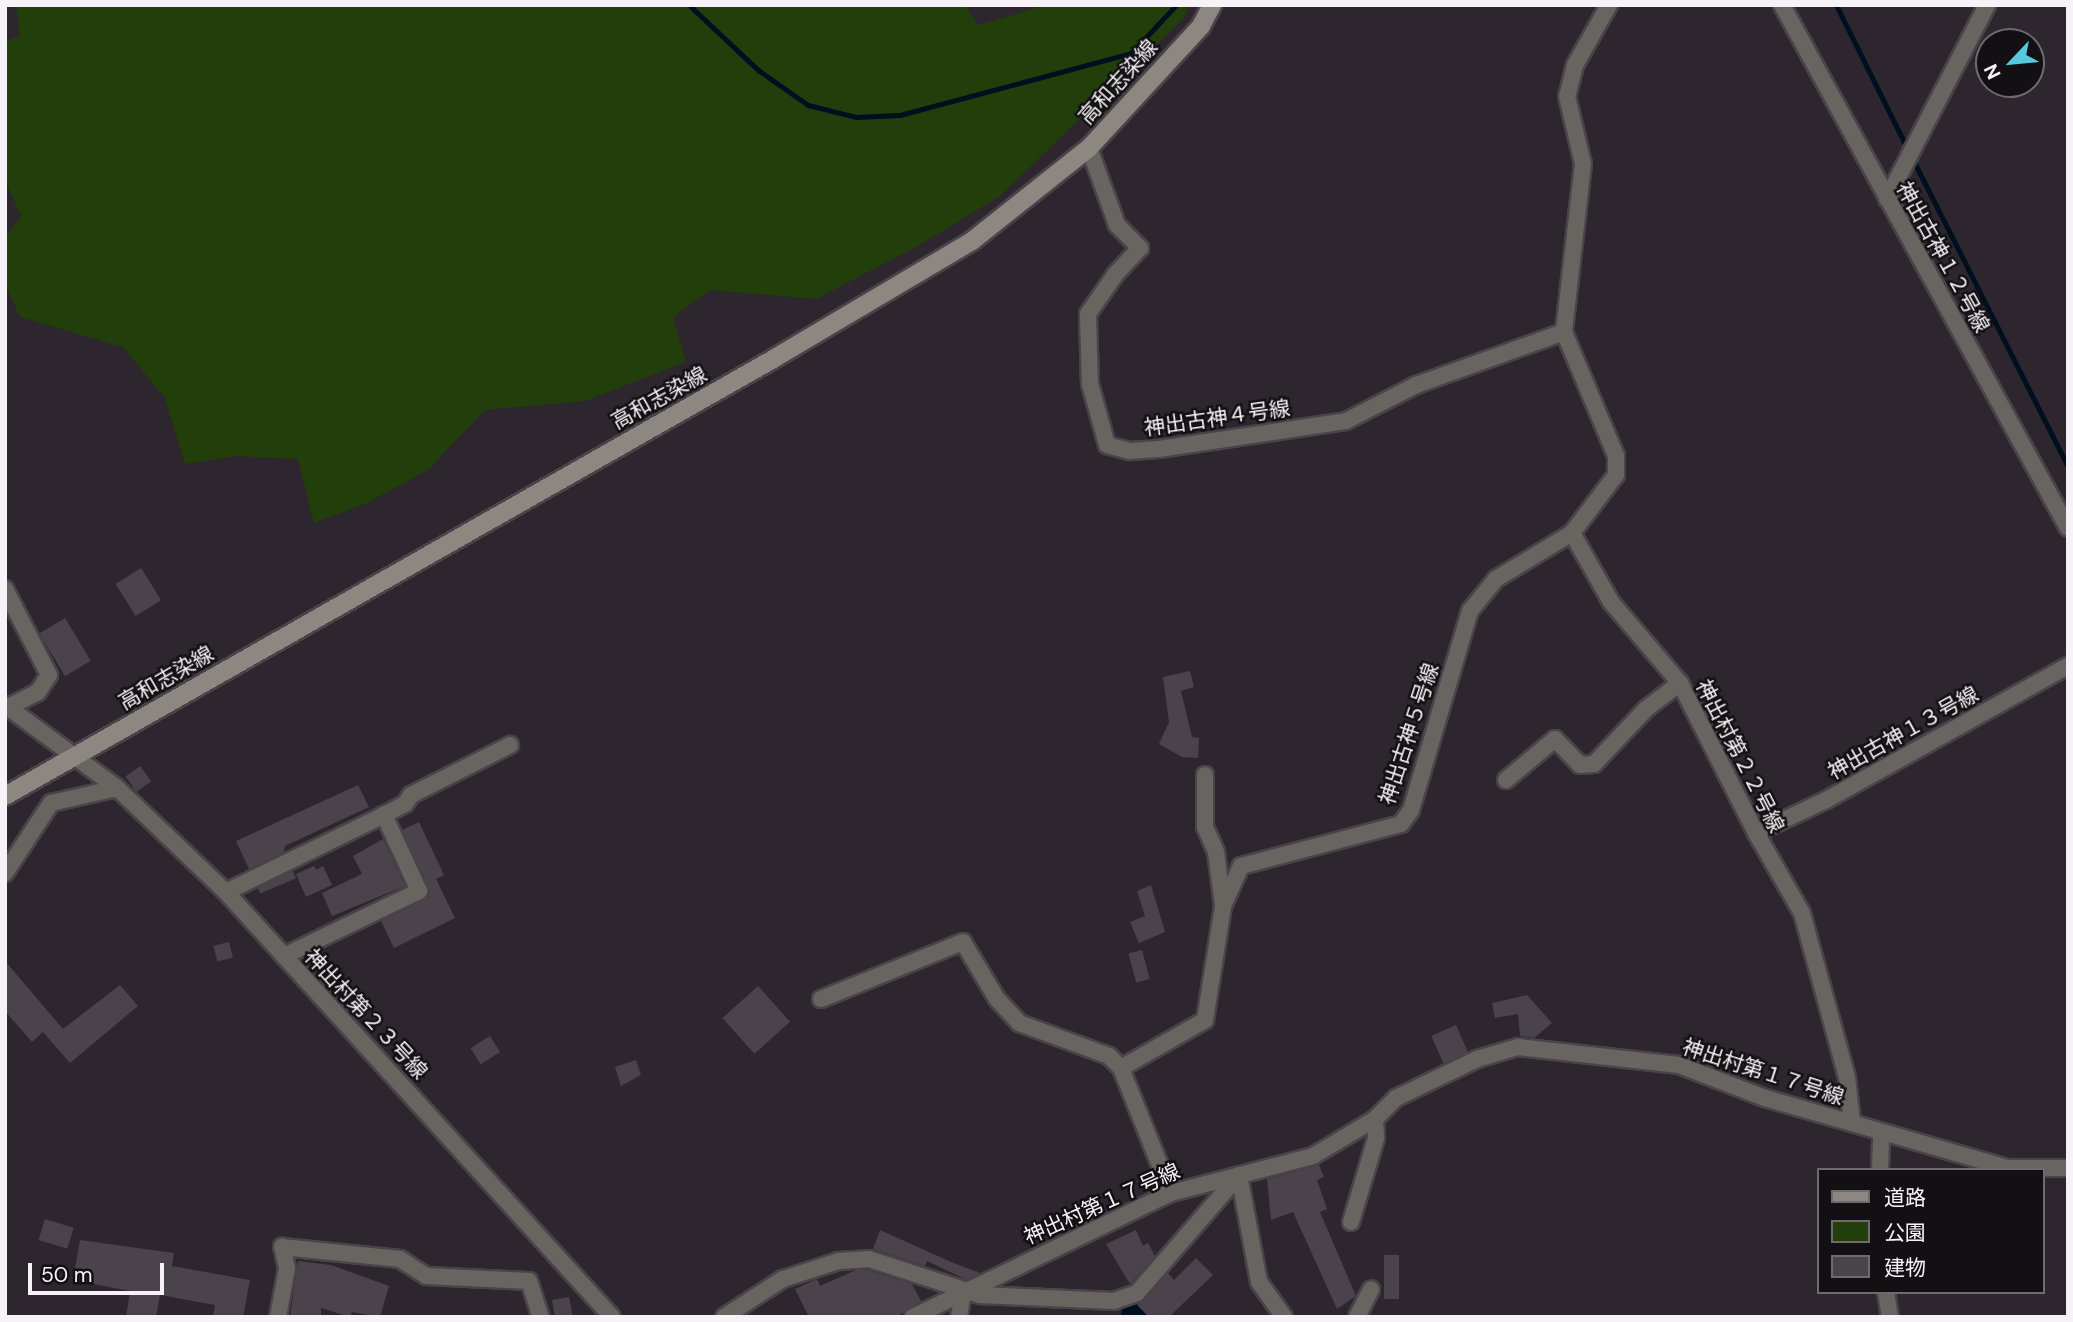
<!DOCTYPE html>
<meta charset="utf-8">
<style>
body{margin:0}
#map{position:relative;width:2073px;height:1322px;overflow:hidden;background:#2d262e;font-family:"DM Sans","Noto Sans JP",sans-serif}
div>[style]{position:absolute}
.green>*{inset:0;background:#223e0b}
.stream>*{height:5px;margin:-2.5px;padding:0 2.5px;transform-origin:2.5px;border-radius:2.5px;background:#000f1f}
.river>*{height:33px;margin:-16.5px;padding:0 16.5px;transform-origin:16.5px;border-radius:16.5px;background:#000f1f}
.building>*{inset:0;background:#4a434b;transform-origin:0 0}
.roads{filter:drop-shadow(2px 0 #49434a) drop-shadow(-2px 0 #49434a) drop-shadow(0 2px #49434a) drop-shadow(0 -2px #49434a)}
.street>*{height:16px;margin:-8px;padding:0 8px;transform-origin:8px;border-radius:8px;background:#686561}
.secondary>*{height:18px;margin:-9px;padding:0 9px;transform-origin:9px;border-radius:9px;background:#8c8781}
span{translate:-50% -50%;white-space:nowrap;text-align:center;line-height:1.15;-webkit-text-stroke:5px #131014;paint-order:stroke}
.street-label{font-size:21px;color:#f6f2f7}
.frame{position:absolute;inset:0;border:7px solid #f6f2f7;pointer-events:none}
.legend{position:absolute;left:1817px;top:1168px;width:228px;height:126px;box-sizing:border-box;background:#131014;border:2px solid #6e6a6f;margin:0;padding:9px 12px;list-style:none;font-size:21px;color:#f6f2f7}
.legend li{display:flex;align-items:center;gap:14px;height:35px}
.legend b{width:35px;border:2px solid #6e6a6f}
.north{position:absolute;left:1975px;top:28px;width:70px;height:70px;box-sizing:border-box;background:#131014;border:2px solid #6e6a6f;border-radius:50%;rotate:244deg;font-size:19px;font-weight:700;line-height:28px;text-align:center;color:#f6f2f7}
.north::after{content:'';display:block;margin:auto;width:24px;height:32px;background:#55cadf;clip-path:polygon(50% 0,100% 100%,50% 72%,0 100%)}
.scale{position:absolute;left:28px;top:1263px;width:136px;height:32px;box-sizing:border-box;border:4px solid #f6f2f7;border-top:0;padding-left:9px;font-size:21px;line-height:24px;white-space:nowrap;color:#f6f2f7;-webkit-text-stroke:5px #131014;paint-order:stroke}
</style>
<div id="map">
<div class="green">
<div style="clip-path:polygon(16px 5px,965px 5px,978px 25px,1047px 5px,1190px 5px,1184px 18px,1000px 196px,916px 247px,816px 299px,710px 290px,673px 317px,686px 362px,585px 401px,485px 410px,428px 470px,367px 503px,314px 523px,298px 459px,235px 456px,185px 464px,165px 398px,123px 347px,20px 317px,5px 284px,5px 237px,21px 216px,5px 180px,5px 42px,20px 36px)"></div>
</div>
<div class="stream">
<div style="left:689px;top:5px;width:95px;rotate:43.3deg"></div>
<div style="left:758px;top:70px;width:61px;rotate:35deg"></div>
<div style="left:808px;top:105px;width:49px;rotate:14deg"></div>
<div style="left:856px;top:117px;width:44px;rotate:-2.6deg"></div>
<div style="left:900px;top:115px;width:239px;rotate:-15deg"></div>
<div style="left:1131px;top:53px;width:66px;rotate:-46.8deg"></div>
<div style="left:1836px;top:5px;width:162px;rotate:63.6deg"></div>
<div style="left:1912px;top:158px;width:346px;rotate:63.2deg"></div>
</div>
<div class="river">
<div style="left:1137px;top:1315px;width:2px;rotate:90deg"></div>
</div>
<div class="building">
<div style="left:141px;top:568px;width:38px;height:30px;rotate:58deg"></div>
<div style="left:65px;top:618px;width:50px;height:30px;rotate:59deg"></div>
<div style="clip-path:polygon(1190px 671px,1194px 687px,1181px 691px,1192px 737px,1199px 738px,1198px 758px,1182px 757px,1159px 744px,1169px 722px,1163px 677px)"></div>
<div style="left:140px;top:766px;width:19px;height:18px;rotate:54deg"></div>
<div style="clip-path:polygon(358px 785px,369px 807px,285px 846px,284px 852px,249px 869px,236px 841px)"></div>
<div style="clip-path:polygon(419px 822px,444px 875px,436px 879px,455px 918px,394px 948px,381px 921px,424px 900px,429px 893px,402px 830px)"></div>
<div style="clip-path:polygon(383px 839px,405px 886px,332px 916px,322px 893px,362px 874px,353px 856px)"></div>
<div style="clip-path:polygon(314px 866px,316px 870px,323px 866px,332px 885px,306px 897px,296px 874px)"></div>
<div style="left:293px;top:871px;width:8px;height:39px;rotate:67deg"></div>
<div style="clip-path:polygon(1151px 885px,1165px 932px,1139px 943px,1130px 922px,1145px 916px,1137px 891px)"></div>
<div style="left:229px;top:942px;width:16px;height:16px;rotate:76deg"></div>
<div style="left:1142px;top:950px;width:30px;height:14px;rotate:75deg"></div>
<div style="clip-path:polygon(5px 961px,63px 1029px,120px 985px,138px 1006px,70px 1063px,43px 1032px,32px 1042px,5px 1011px)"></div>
<div style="left:758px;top:986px;width:48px;height:48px;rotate:48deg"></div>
<div style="clip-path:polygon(1527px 995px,1552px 1023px,1534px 1038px,1520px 1036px,1518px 1014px,1495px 1018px,1492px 1003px)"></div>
<div style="left:1456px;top:1025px;width:30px;height:27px;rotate:66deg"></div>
<div style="left:490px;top:1036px;width:19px;height:23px;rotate:58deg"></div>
<div style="clip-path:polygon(636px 1060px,641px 1075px,621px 1086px,615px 1067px)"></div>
<div style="clip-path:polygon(1319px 1165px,1324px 1177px,1317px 1180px,1327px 1209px,1320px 1212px,1356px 1296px,1337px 1309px,1293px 1212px,1271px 1220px,1267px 1179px)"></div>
<div style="left:45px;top:1219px;width:30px;height:22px;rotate:17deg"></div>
<div style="clip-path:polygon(880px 1230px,951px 1262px,980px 1273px,967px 1280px,927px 1261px,925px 1266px,873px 1249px)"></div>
<div style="clip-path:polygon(1136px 1230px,1143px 1246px,1148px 1243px,1155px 1256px,1130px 1284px,1106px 1244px)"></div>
<div style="clip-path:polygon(80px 1240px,174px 1253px,172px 1266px,250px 1280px,243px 1317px,213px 1317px,215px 1305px,160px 1295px,156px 1317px,126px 1317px,130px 1291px,73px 1280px)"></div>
<div style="left:1384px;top:1255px;width:15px;height:44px"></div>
<div style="clip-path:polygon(1196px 1258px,1213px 1275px,1169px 1317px,1149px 1317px,1137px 1305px,1168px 1273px,1174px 1280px)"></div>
<div style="clip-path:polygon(298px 1261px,331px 1265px,389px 1286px,380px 1317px,352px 1312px,350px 1317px,321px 1308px,321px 1317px,290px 1317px)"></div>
<div style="clip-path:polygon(856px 1270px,868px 1270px,912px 1284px,921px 1301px,896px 1317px,809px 1317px,795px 1289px,817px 1279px,820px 1286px)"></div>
<div style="clip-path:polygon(569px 1297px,573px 1317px,555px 1317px,552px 1300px)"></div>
</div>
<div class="roads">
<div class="street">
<div style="left:1609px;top:5px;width:69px;rotate:119.5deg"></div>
<div style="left:1575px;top:65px;width:32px;rotate:104deg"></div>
<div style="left:1567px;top:96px;width:70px;rotate:76.8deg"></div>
<div style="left:1583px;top:164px;width:169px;rotate:96.5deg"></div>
<div style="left:1564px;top:332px;width:134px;rotate:67.2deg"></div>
<div style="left:1616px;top:456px;width:19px;rotate:90deg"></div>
<div style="left:1616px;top:475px;width:73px;rotate:127.2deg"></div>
<div style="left:1572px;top:533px;width:79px;rotate:60.5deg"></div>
<div style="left:1611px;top:602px;width:106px;rotate:49.6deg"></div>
<div style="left:1680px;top:683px;width:168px;rotate:63.1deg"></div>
<div style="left:1756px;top:833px;width:92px;rotate:60.1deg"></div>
<div style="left:1802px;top:913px;width:171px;rotate:74.7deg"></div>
<div style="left:1847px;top:1078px;width:44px;rotate:83.5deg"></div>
<div style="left:1782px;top:5px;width:596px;rotate:61.33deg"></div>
<div style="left:1089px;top:148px;width:82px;rotate:70deg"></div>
<div style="left:1117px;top:225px;width:33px;rotate:45deg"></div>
<div style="left:1140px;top:248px;width:37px;rotate:133deg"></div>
<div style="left:1115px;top:275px;width:47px;rotate:124.7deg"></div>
<div style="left:1088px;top:314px;width:70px;rotate:88.4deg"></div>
<div style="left:1090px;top:384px;width:63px;rotate:74.4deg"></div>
<div style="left:1107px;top:445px;width:24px;rotate:15deg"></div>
<div style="left:1130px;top:451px;width:29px;rotate:-4deg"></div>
<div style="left:1159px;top:449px;width:189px;rotate:-8.5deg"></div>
<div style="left:1346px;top:421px;width:79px;rotate:-27.2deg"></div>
<div style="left:1416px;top:385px;width:157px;rotate:-19.7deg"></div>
<div style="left:1887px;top:199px;width:218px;rotate:-62.7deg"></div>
<div style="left:5px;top:589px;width:97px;rotate:62.9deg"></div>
<div style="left:49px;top:675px;width:20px;rotate:123deg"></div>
<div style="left:38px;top:692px;width:34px;rotate:153deg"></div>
<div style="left:5px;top:705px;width:139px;rotate:36.5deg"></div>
<div style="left:117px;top:788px;width:151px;rotate:43.7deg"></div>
<div style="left:226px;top:892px;width:574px;rotate:47.75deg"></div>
<div style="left:1205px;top:775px;width:52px;rotate:90deg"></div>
<div style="left:1205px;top:827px;width:27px;rotate:66deg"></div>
<div style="left:1216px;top:852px;width:54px;rotate:82.6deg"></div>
<div style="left:1506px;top:780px;width:64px;rotate:-39.9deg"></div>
<div style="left:1555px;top:739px;width:36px;rotate:46deg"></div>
<div style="left:1580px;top:765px;width:14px;rotate:-4deg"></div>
<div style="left:1594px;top:764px;width:76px;rotate:-46.6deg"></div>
<div style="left:1646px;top:709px;width:43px;rotate:-37.4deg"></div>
<div style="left:1756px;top:833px;width:77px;rotate:-25.2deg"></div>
<div style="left:1826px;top:800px;width:277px;rotate:-29deg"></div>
<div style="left:5px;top:873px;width:84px;rotate:-56.7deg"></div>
<div style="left:51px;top:803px;width:68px;rotate:-12.8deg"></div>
<div style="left:226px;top:892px;width:176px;rotate:-26deg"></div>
<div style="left:384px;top:815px;width:24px;rotate:-28deg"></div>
<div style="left:405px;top:804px;width:11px;rotate:-56deg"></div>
<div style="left:411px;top:795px;width:111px;rotate:-26.8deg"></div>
<div style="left:284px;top:956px;width:150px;rotate:-25.7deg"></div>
<div style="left:419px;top:891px;width:84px;rotate:-114.7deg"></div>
<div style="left:821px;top:999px;width:153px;rotate:-21.9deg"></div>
<div style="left:963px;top:942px;width:66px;rotate:59.2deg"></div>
<div style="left:997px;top:999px;width:33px;rotate:47deg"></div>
<div style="left:1019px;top:1023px;width:96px;rotate:20.1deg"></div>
<div style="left:1109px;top:1056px;width:17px;rotate:45deg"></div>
<div style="left:1880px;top:1170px;width:38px;rotate:-88deg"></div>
<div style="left:1239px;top:1175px;width:109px;rotate:79.4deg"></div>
<div style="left:1259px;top:1282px;width:43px;rotate:54.5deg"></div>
<div style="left:1171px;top:1193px;width:135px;rotate:-111.8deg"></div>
<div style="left:1121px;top:1068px;width:97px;rotate:-29.7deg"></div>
<div style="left:1205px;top:1020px;width:115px;rotate:-81deg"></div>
<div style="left:1223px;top:906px;width:44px;rotate:-65.8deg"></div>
<div style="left:1241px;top:866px;width:165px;rotate:-14.7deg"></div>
<div style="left:1401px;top:824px;width:17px;rotate:-54deg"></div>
<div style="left:1411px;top:810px;width:208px;rotate:-73.5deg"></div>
<div style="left:1470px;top:611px;width:41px;rotate:-50.9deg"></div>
<div style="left:1496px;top:579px;width:89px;rotate:-31.2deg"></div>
<div style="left:1351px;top:1222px;width:88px;rotate:-73.4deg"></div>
<div style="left:1376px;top:1138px;width:19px;rotate:-93deg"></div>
<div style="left:1886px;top:1292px;width:25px;rotate:81deg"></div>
<div style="left:278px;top:1317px;width:50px;rotate:-79.6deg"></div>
<div style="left:287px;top:1268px;width:22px;rotate:-103deg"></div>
<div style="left:282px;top:1247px;width:119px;rotate:5.8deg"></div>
<div style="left:400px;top:1259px;width:31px;rotate:33deg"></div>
<div style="left:426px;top:1276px;width:103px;rotate:2.8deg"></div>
<div style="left:529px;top:1281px;width:38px;rotate:72deg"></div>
<div style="left:724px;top:1317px;width:70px;rotate:-32.8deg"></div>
<div style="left:783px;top:1279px;width:59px;rotate:-17.8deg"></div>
<div style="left:839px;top:1261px;width:30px;rotate:-4deg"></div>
<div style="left:869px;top:1259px;width:117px;rotate:18deg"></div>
<div style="left:980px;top:1295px;width:134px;rotate:2.6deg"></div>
<div style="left:1114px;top:1301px;width:24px;rotate:-19deg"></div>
<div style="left:1137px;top:1293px;width:156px;rotate:-49.2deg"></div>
<div style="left:913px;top:1317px;width:286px;rotate:-25.7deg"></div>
<div style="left:1171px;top:1193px;width:147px;rotate:-14.6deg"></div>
<div style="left:1313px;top:1156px;width:72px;rotate:-30.8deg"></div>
<div style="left:1375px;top:1119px;width:30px;rotate:-45deg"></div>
<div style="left:1396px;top:1098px;width:90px;rotate:-25.7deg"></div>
<div style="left:1477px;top:1059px;width:43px;rotate:-16.3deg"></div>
<div style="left:1518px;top:1047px;width:162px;rotate:6.4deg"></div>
<div style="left:1679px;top:1065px;width:92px;rotate:21deg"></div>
<div style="left:1765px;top:1098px;width:252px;rotate:16.1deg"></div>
<div style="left:2007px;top:1168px;width:61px"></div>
<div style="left:959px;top:1317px;width:26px;rotate:-81deg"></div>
<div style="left:1357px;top:1317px;width:31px;rotate:-63deg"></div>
</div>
<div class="secondary">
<div style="left:5px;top:796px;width:886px;rotate:-29.63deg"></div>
<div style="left:775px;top:358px;width:229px;rotate:-30.7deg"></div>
<div style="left:972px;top:241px;width:149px;rotate:-38.5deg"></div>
<div style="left:1089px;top:148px;width:166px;rotate:-47.4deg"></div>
<div style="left:1201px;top:26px;width:24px;rotate:-62deg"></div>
</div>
</div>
<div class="street-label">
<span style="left:1118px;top:82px;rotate:-48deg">高和志染線</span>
<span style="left:1943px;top:257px;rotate:61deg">神出古神１２号線</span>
<span style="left:659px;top:398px;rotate:-29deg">高和志染線</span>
<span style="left:1217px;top:418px;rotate:-8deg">神出古神４号線</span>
<span style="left:166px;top:678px;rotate:-30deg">高和志染線</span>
<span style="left:1903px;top:733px;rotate:-29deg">神出古神１３号線</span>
<span style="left:1409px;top:734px;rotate:-72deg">神出古神５号線</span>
<span style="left:1740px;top:756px;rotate:63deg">神出村第２２号線</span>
<span style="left:366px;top:1014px;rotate:47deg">神出村第２３号線</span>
<span style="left:1763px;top:1072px;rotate:18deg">神出村第１７号線</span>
<span style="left:1102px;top:1204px;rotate:-24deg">神出村第１７号線</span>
</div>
<div class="frame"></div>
<ul class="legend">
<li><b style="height:9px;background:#8c8781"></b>道路</li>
<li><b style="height:19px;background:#223e0b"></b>公園</li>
<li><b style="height:19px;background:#4a434b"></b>建物</li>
</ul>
<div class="north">N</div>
<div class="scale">50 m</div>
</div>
